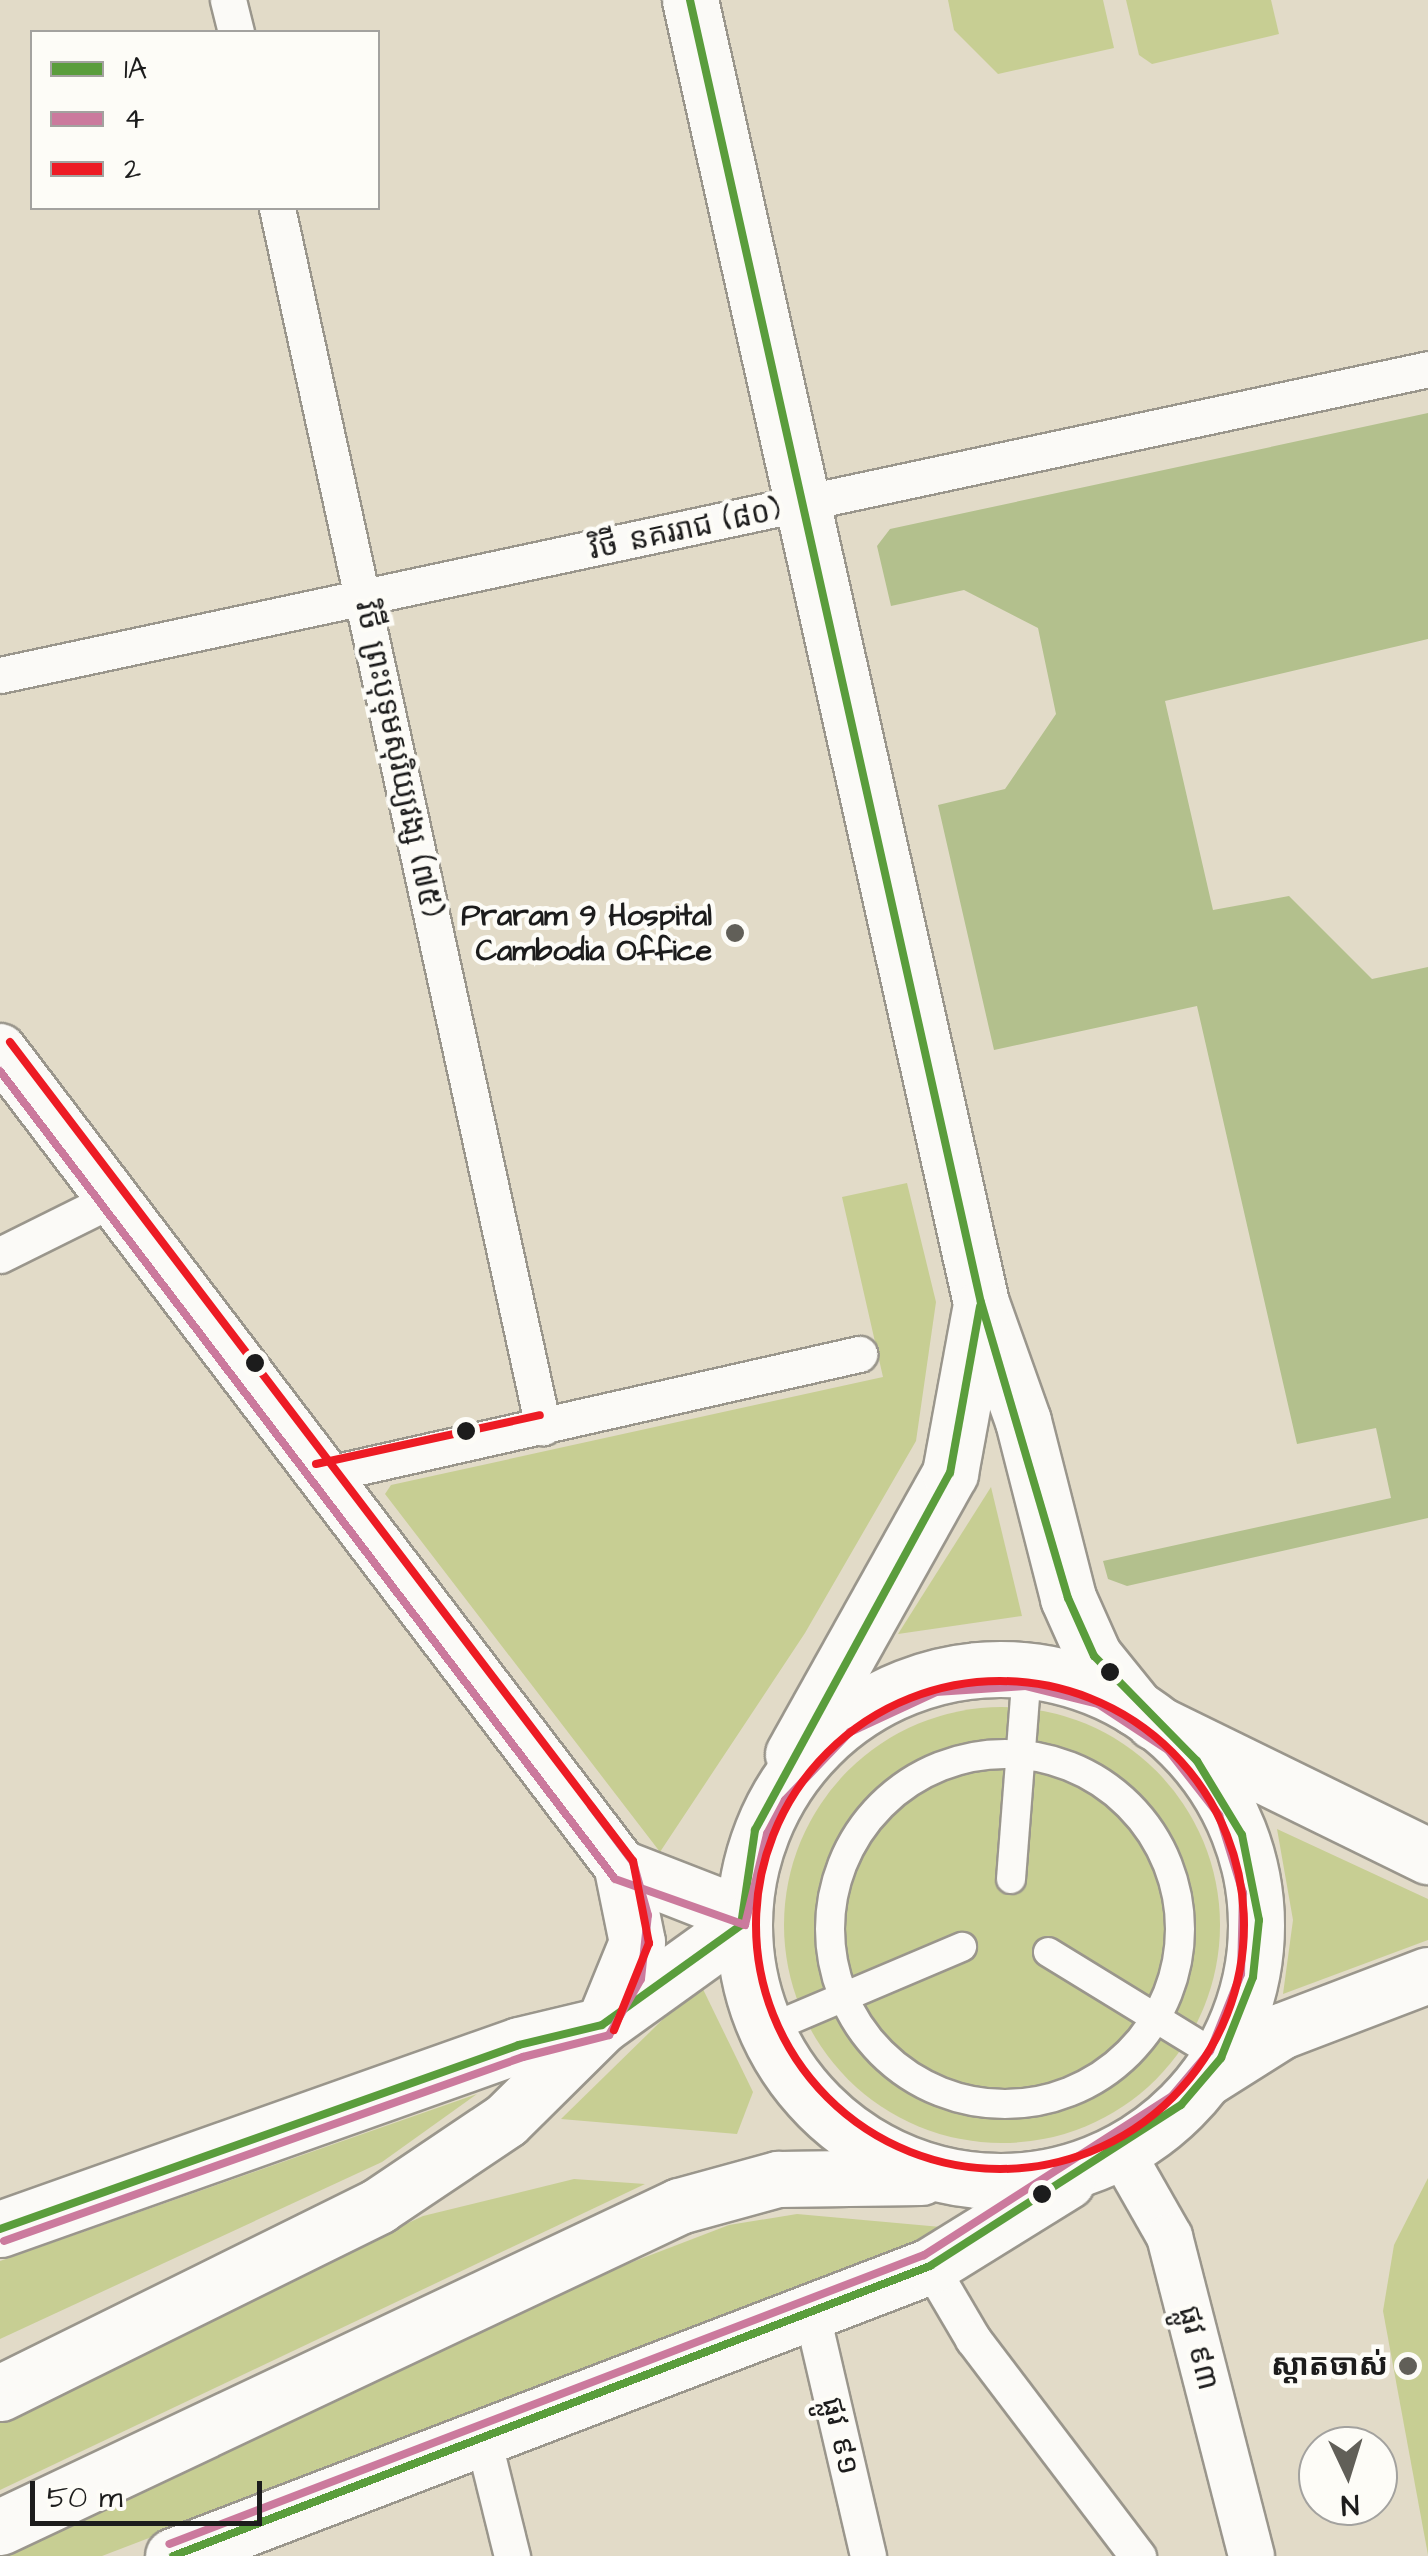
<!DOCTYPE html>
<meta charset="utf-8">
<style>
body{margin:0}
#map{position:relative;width:1428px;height:2556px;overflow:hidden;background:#e2dbc8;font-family:"Architects Daughter","Noto Sans Khmer",sans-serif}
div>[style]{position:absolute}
.green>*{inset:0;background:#c7ce93}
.round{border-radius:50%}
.forest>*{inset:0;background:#b3c08d}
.roads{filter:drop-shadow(2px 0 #9a968c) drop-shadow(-2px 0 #9a968c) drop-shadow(0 2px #9a968c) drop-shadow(0 -2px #9a968c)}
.pedestrian>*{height:28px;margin:-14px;padding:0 14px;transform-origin:14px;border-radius:14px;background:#fbfaf7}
.pedestrian>.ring{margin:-14px;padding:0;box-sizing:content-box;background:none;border:28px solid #fbfaf7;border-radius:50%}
.minor>*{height:35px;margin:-17.5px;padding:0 17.5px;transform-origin:17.5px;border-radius:17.5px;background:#fbfaf7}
.tertiary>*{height:45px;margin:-22.5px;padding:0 22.5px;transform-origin:22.5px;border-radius:22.5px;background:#fbfaf7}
.secondary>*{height:52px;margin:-26px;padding:0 26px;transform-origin:26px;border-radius:26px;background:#fbfaf7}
.primary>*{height:55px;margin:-27.5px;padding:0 27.5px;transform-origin:27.5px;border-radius:27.5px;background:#fbfaf7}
.trunk>*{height:55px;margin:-27.5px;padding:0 27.5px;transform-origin:27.5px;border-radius:27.5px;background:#fbfaf7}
.trunk>.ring{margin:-27.5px;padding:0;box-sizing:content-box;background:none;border:55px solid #fbfaf7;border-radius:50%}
.bus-1>*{height:8px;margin:-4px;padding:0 4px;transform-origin:4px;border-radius:4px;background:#5a9d3c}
.bus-2>*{height:8px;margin:-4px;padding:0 4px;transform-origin:4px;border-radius:4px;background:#cb7a9d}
.bus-3>*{height:8px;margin:-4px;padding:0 4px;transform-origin:4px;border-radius:4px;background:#ed1b24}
.bus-3>.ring{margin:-4px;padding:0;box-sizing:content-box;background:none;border:8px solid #ed1b24;border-radius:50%}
.dots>*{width:28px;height:28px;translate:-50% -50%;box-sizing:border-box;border:5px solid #fdfcf7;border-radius:50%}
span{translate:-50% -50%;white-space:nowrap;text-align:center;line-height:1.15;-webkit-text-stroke:9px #fdfcf7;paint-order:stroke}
.street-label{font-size:30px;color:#1c1c1c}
.poi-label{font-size:30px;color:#1c1c1c;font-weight:700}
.right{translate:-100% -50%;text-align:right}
.legend{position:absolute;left:30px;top:30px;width:350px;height:180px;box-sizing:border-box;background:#fdfcf7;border:2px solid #a3a29f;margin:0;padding:12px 18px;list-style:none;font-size:30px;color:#1c1c1c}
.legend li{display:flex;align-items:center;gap:20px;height:50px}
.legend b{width:50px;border:2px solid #a3a29f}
.north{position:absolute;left:1298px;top:2426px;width:100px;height:100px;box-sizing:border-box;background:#fdfcf7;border:2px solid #a3a29f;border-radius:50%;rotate:176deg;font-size:28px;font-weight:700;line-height:40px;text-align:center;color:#1c1c1c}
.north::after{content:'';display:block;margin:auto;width:35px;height:45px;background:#615f58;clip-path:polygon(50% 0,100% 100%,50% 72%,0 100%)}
.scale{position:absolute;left:30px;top:2481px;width:232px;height:45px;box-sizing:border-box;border:5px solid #1c1c1c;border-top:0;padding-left:12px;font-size:30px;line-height:35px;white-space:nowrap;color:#1c1c1c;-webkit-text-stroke:8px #fdfcf7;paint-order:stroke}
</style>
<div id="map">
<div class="green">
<div style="clip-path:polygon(948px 0,1103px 0,1114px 48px,998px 74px,954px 30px)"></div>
<div style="clip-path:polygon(1126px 0,1271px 0,1279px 34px,1152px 64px,1139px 55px)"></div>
<div style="clip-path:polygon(907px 1183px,936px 1302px,916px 1441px,805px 1633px,660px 1852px,385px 1494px,391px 1485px,883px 1377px,842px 1197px)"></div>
<div style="clip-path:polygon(991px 1487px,1022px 1616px,898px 1634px)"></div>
<div class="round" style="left:784px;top:1707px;width:436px;height:436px"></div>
<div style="clip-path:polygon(1277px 1829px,1428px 1899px,1428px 1940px,1283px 1994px,1293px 1920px)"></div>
<div style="clip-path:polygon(700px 1983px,753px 2092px,737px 2134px,561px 2119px)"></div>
<div style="clip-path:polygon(477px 2094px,382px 2162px,0 2339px,0 2261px)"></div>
<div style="clip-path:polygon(1428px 2178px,1428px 2555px,1383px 2311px,1394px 2245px)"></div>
<div style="clip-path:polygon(574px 2179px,645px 2184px,0 2490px,0 2414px,423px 2216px)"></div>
<div style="clip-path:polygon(797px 2214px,941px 2227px,904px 2249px,102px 2556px,0 2556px,0 2545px,609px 2271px,729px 2225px)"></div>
</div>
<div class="forest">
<div style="clip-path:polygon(1428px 413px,1428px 639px,1165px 701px,1213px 910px,1289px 896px,1372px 979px,1428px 967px,1428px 1518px,1127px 1586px,1108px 1579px,1103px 1561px,1391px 1498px,1376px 1428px,1297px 1444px,1197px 1006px,994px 1050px,938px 805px,1005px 789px,1056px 714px,1038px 628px,964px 590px,891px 606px,877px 546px,890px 529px)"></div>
</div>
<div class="roads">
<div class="pedestrian">
<div class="ring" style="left:830px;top:1754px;width:322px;height:322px"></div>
<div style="left:1011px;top:1879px;width:207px;rotate:-85.6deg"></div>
<div style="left:1048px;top:1952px;width:203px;rotate:31.5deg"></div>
<div style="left:766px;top:2030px;width:213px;rotate:-23deg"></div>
</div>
<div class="minor">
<div style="left:228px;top:0;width:33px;rotate:76deg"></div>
<div style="left:277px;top:208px;width:1248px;rotate:77.69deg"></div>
<div style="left:0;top:675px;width:1460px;rotate:-12.09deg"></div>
<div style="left:0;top:1255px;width:126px;rotate:-26.4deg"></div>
<div style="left:319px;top:1476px;width:554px;rotate:-12.73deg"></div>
<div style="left:930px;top:2266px;width:85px;rotate:59.5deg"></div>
<div style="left:973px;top:2339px;width:273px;rotate:52.8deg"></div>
<div style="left:812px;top:2315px;width:247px;rotate:76.9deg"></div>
<div style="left:483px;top:2439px;width:121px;rotate:76.1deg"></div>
</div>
<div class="tertiary">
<div style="left:1120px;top:2150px;width:99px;rotate:60.3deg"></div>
<div style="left:1169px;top:2236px;width:330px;rotate:75.6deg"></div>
</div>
<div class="secondary">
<div style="left:0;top:1050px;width:1028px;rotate:52.75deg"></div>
</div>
<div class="primary">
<div style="left:1154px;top:1722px;width:305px;rotate:26.1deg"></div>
<div style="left:1205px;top:2079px;width:90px;rotate:-32.3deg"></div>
<div style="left:1281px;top:2031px;width:157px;rotate:-20.9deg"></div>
</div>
<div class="trunk">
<div style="left:690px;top:0;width:1335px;rotate:77.41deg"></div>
<div style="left:981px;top:1303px;width:125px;rotate:70.4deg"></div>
<div style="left:1023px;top:1421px;width:183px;rotate:75.7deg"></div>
<div style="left:1068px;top:1598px;width:64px;rotate:65.9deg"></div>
<div style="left:1094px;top:1656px;width:67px;rotate:51.1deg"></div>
<div class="ring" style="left:744px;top:1669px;width:457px;height:457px"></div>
<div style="left:793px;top:1754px;width:322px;rotate:-60.8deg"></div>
<div style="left:950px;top:1473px;width:167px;rotate:-79.6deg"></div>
<div style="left:622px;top:1868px;width:127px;rotate:21.3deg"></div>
<div style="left:606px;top:2018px;width:82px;rotate:-67.8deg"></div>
<div style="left:637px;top:1942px;width:76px;rotate:-101.5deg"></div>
<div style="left:0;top:2229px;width:551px;rotate:-19.52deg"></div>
<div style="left:519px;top:2045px;width:85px;rotate:-13.5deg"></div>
<div style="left:0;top:2393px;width:422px;rotate:-26.3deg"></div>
<div style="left:378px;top:2206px;width:154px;rotate:-33.9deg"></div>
<div style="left:506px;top:2120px;width:135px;rotate:-44.7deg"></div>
<div style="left:602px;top:2025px;width:171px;rotate:-35.7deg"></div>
<div style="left:0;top:2527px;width:751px;rotate:-25.3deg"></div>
<div style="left:679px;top:2206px;width:103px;rotate:-15.3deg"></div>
<div style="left:778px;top:2179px;width:143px;rotate:-0.8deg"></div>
<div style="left:173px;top:2556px;width:811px;rotate:-20.96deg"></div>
<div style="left:930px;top:2266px;width:161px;rotate:-31.8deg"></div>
</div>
</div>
<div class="bus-1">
<div style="left:0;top:2229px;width:551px;rotate:-19.52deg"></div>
<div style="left:519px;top:2045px;width:85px;rotate:-13.5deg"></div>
<div style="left:602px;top:2025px;width:171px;rotate:-35.7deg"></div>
<div style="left:741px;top:1925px;width:96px;rotate:-81.6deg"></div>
<div style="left:755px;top:1830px;width:407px;rotate:-61.4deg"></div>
<div style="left:950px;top:1473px;width:169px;rotate:-79.8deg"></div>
<div style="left:173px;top:2556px;width:811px;rotate:-20.96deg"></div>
<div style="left:930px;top:2266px;width:298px;rotate:-32.7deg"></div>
<div style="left:1181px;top:2105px;width:62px;rotate:-49.6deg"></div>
<div style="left:1221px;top:2058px;width:87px;rotate:-68.4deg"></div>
<div style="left:1253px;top:1977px;width:57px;rotate:-84deg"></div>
<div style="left:1259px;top:1920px;width:87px;rotate:-101.3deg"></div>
<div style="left:1242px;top:1835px;width:87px;rotate:-121.3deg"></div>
<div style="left:1197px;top:1761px;width:147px;rotate:-134.4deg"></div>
<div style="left:1094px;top:1656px;width:64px;rotate:-114.1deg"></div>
<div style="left:1068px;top:1598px;width:308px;rotate:-106.4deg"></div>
<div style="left:981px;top:1303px;width:1335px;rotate:-102.59deg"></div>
</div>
<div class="bus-2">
<div style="left:0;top:1071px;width:1015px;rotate:52.72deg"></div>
<div style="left:615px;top:1879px;width:138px;rotate:19.5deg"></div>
<div style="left:745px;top:1925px;width:94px;rotate:-76.4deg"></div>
<div style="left:767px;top:1834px;width:38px;rotate:-62deg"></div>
<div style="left:785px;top:1800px;width:94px;rotate:-46.3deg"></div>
<div style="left:850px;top:1732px;width:95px;rotate:-24.9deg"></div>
<div style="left:936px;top:1692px;width:90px;rotate:-3.8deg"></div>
<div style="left:1026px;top:1686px;width:74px;rotate:14deg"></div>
<div style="left:1098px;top:1704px;width:84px;rotate:33.3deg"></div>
<div style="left:1168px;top:1750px;width:83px;rotate:51.9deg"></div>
<div style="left:1219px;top:1815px;width:82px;rotate:72.9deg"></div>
<div style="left:1243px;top:1893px;width:81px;rotate:91.4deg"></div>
<div style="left:1241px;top:1974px;width:83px;rotate:111.9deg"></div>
<div style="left:1210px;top:2051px;width:59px;rotate:130.2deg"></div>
<div style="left:1172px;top:2096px;width:295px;rotate:147.3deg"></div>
<div style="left:924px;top:2255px;width:808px;rotate:159.05deg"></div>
<div style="left:4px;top:2241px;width:551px;rotate:-19.52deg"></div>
<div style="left:523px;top:2057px;width:89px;rotate:-14.3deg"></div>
<div style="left:609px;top:2035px;width:64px;rotate:-60.3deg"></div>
<div style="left:641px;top:1979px;width:64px;rotate:-83.8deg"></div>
<div style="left:648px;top:1915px;width:55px;rotate:-105.8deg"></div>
<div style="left:633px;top:1862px;width:70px;rotate:-126.9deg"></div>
</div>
<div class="bus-3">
<div style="left:10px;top:1042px;width:1029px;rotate:52.74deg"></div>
<div style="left:633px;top:1861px;width:84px;rotate:79deg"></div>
<div style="left:649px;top:1943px;width:94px;rotate:111.9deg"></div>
<div style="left:316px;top:1464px;width:229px;rotate:-12.3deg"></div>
<div class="ring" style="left:756px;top:1681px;width:480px;height:480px"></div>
</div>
<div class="dots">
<div style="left:735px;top:933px;background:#615f58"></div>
<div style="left:255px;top:1363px;background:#1c1c1c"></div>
<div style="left:466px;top:1431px;background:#1c1c1c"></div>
<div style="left:1110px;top:1672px;background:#1c1c1c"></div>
<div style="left:1042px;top:2194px;background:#1c1c1c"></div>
<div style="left:1408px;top:2366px;background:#615f58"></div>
</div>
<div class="street-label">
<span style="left:685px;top:530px;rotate:-12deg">វិថី នគររាជ (៨០)</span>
<span style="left:398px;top:759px;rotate:78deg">វិថី ព្រះបុទុមសុរិយ្យវង្ស (៧៥)</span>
<span style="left:1198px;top:2348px;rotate:76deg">ផ្លូវ ៩៣</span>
<span style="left:840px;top:2436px;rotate:77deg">ផ្លូវ ៩១</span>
</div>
<div class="poi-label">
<span class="right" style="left:712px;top:933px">Praram 9 Hospital<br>Cambodia Office</span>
<span class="right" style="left:1388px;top:2366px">ស្ដាតចាស់</span>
</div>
<ul class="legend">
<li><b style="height:12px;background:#5a9d3c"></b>1A</li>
<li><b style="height:12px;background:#cb7a9d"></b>4</li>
<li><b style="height:12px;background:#ed1b24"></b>2</li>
</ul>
<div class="north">N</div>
<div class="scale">50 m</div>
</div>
